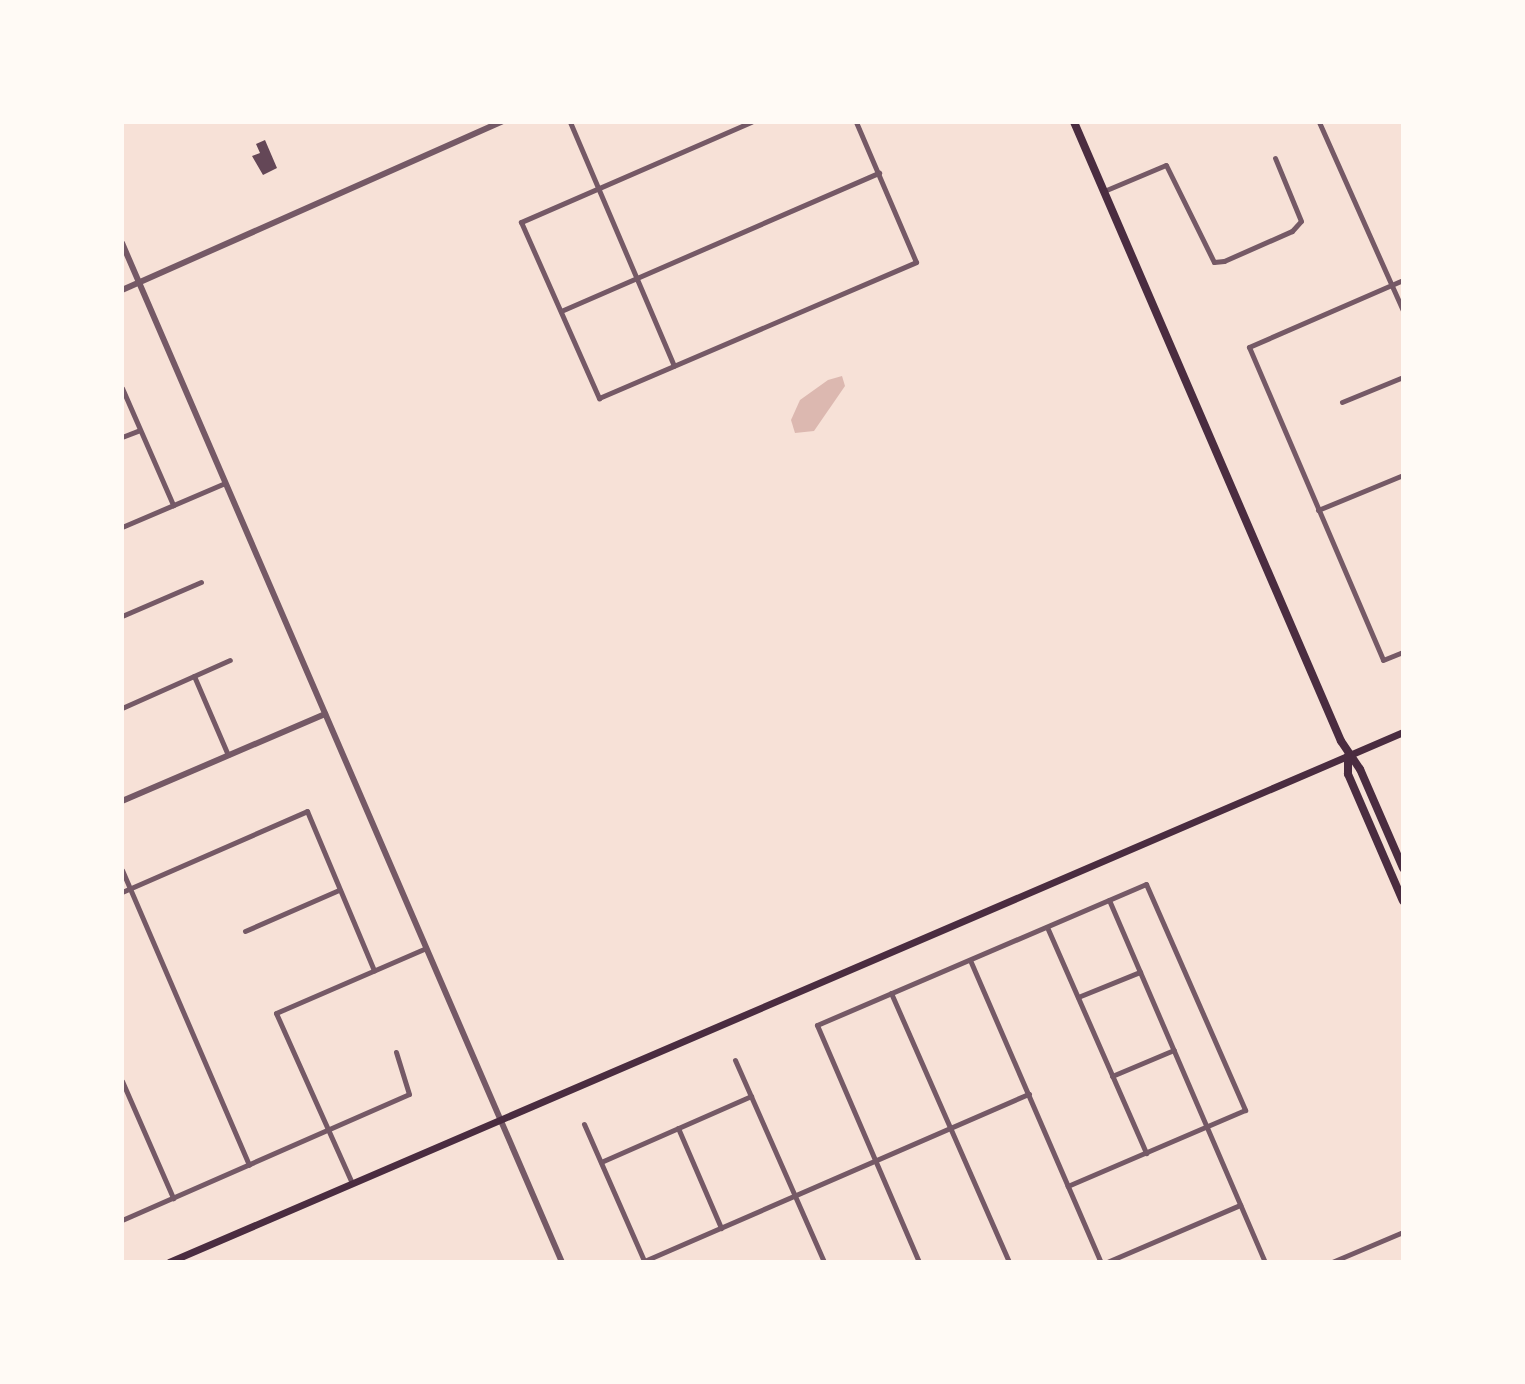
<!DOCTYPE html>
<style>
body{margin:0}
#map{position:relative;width:1525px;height:1384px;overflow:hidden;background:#f7e1d7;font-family:Manrope,sans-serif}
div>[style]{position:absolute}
.water>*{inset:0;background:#dcb8b0}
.building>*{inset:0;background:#644757}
.minor>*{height:5px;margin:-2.5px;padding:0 2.5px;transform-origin:2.5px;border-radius:2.5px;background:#755966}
.tertiary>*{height:6px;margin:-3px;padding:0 3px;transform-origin:3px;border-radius:3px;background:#755966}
.secondary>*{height:7px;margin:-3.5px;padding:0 3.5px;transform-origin:3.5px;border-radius:3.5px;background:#4a2c40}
.trunk>*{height:8px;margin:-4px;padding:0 4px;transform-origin:4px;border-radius:4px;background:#4a2c40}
span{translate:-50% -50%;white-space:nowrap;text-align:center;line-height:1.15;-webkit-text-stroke:8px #fffaf5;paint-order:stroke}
.frame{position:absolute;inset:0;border:124px solid #fffaf5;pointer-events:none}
</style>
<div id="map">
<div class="water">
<div style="clip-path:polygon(842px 376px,845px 386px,814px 431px,795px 433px,791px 420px,800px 400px,828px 380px)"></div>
</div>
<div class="building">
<div style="clip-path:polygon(265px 140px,277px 168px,263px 175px,252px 156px,260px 153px,256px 144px)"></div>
</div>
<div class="minor">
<div style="left:570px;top:122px;width:265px;rotate:66.9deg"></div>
<div style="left:751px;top:122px;width:251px;rotate:156.5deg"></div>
<div style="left:521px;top:222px;width:193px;rotate:66.1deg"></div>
<div style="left:599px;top:398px;width:345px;rotate:-23.2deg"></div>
<div style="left:916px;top:262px;width:152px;rotate:-113.2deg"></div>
<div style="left:1319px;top:122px;width:207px;rotate:66deg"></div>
<div style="left:1104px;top:191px;width:67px;rotate:-22.8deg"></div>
<div style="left:1166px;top:165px;width:108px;rotate:63.7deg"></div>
<div style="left:1214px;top:262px;width:10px;rotate:-6deg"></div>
<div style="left:1224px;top:261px;width:74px;rotate:-23.8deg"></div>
<div style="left:1292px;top:231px;width:13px;rotate:-48deg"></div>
<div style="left:1301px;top:221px;width:68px;rotate:-112.4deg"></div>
<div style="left:1403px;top:280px;width:168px;rotate:156.5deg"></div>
<div style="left:1249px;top:347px;width:340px;rotate:66.8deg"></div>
<div style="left:1383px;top:660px;width:22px;rotate:-22deg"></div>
<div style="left:561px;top:311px;width:347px;rotate:-23.5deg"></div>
<div style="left:122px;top:388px;width:128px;rotate:66.4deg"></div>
<div style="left:1342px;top:402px;width:66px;rotate:-22.3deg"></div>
<div style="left:122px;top:437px;width:19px;rotate:-21deg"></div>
<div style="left:1318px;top:510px;width:92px;rotate:-22.4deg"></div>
<div style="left:122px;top:527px;width:112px;rotate:-23.1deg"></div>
<div style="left:122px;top:616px;width:86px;rotate:-23.3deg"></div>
<div style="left:194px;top:676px;width:86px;rotate:66.7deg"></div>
<div style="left:122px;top:708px;width:118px;rotate:-24deg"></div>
<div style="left:122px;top:870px;width:321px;rotate:66.7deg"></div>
<div style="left:122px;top:892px;width:202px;rotate:-23.6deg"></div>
<div style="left:307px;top:811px;width:173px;rotate:67.2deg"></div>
<div style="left:1109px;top:900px;width:394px;rotate:66.7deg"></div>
<div style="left:1047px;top:927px;width:247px;rotate:66.3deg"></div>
<div style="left:245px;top:931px;width:103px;rotate:-23.6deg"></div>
<div style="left:970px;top:960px;width:329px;rotate:66.6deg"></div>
<div style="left:891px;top:993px;width:294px;rotate:66.3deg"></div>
<div style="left:1078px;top:997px;width:67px;rotate:-22deg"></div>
<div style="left:735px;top:1060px;width:221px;rotate:66.2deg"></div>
<div style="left:1112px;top:1076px;width:67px;rotate:-22.8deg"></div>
<div style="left:122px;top:1081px;width:128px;rotate:66.4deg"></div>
<div style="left:584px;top:1124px;width:150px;rotate:66.3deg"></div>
<div style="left:678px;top:1128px;width:109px;rotate:66.7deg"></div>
<div style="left:601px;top:1162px;width:164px;rotate:-23.7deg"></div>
<div style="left:352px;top:1183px;width:186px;rotate:-114.1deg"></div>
<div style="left:276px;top:1013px;width:163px;rotate:-23.4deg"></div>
<div style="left:122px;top:1220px;width:313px;rotate:-23.7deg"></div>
<div style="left:409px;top:1094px;width:44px;rotate:-107.2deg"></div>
<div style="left:642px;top:1262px;width:422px;rotate:-23.5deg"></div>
<div style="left:919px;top:1262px;width:258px;rotate:-113.3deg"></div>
<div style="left:817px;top:1025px;width:358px;rotate:-23.2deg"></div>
<div style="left:1146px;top:884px;width:247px;rotate:66.3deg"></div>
<div style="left:1245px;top:1110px;width:193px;rotate:156.8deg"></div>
<div style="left:1107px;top:1262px;width:145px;rotate:-23.2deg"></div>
<div style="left:1332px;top:1262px;width:77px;rotate:-22.9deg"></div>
</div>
<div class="tertiary">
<div style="left:122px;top:243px;width:1110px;rotate:66.65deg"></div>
<div style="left:122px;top:290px;width:415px;rotate:-23.9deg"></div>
<div style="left:122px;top:801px;width:221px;rotate:-23.2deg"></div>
</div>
<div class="secondary">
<div style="left:169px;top:1262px;width:1343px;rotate:-23.24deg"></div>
</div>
<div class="trunk">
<div style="left:1074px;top:122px;width:674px;rotate:66.67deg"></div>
<div style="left:1341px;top:741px;width:34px;rotate:56deg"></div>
<div style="left:1360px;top:769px;width:108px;rotate:66.5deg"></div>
<div style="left:1348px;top:756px;width:18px;rotate:90deg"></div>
<div style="left:1348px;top:774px;width:138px;rotate:66.6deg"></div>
</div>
<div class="frame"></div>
</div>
